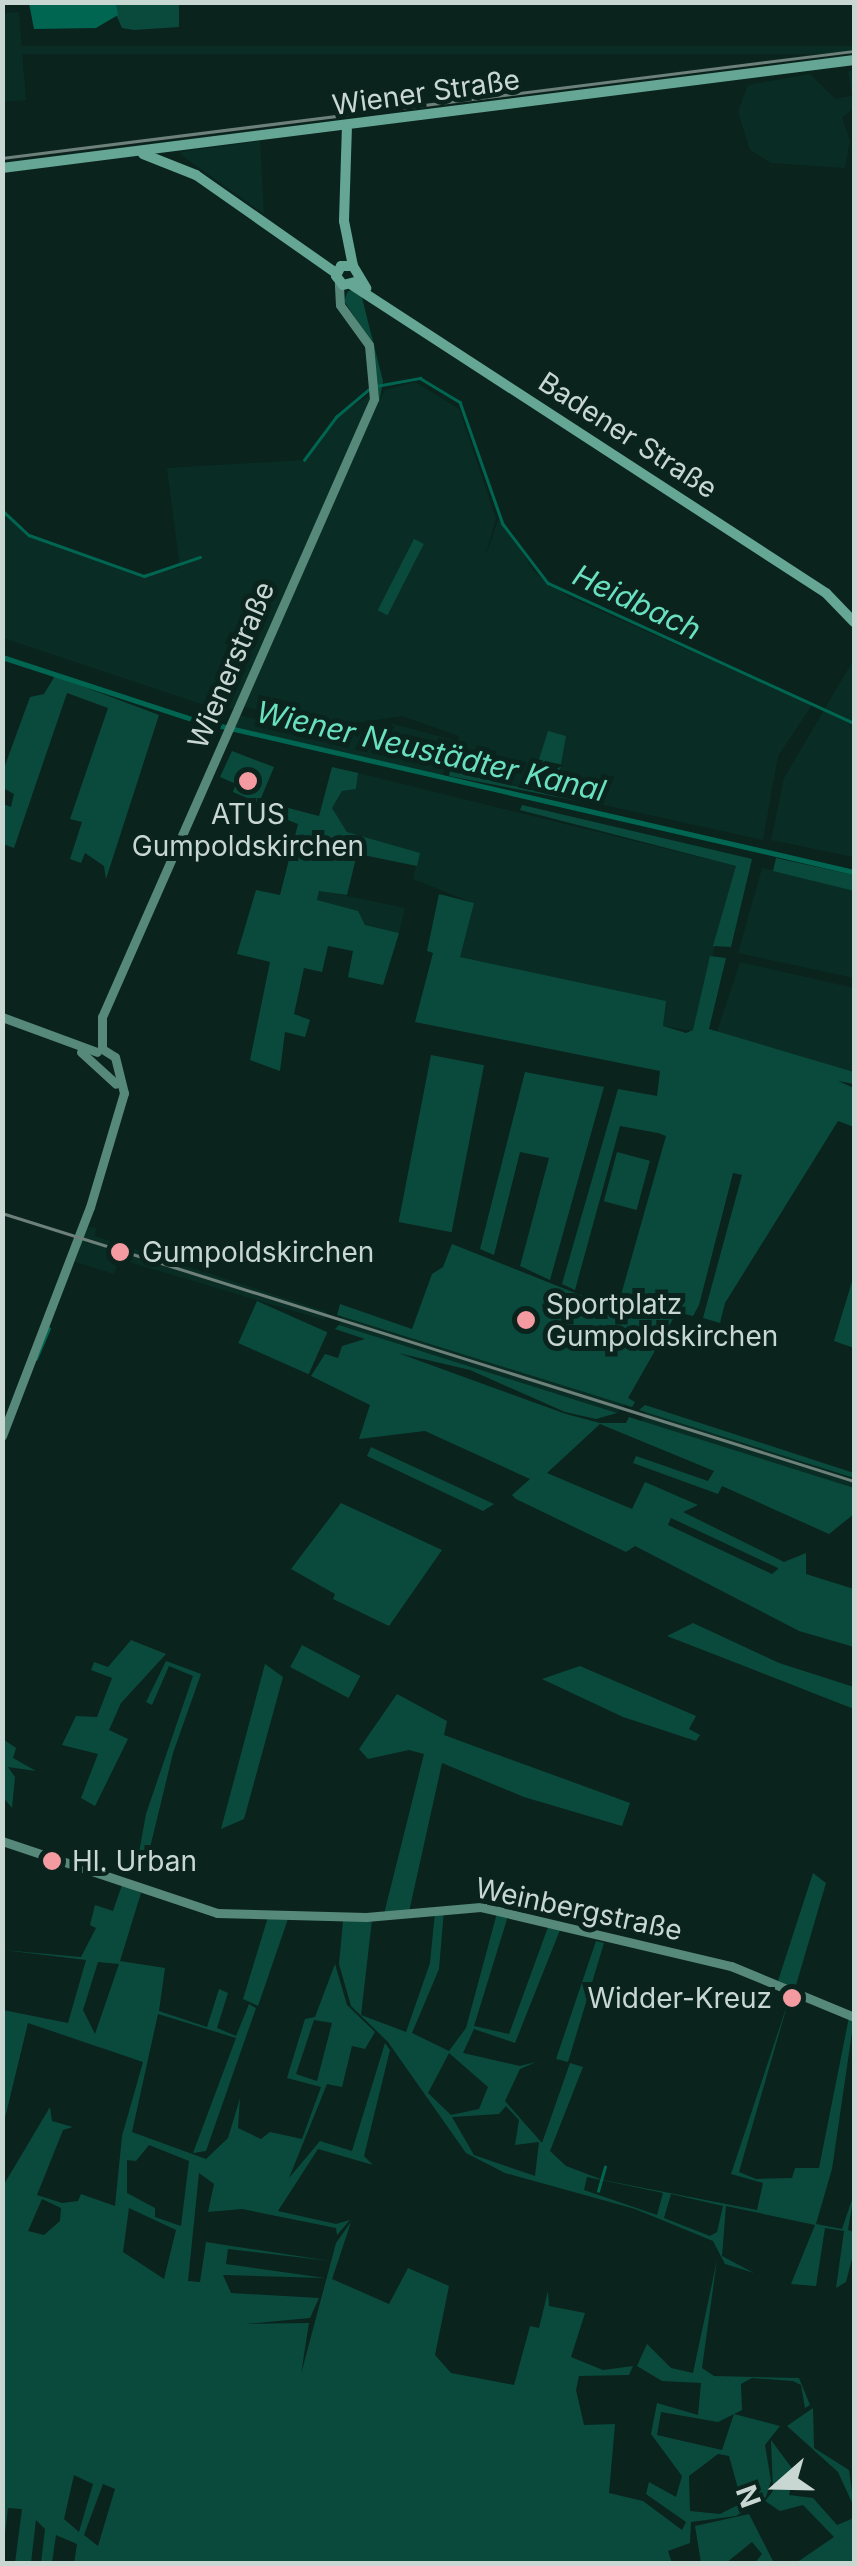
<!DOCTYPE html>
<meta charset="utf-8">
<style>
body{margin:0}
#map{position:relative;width:857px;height:2566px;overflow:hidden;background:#0a231d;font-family:Inter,sans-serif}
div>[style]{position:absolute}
.built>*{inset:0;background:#092d24;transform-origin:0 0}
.green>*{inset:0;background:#0a4a3c;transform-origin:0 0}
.water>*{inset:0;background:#006652}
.stream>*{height:2.5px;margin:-1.25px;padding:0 1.25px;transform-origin:1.25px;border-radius:1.25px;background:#006652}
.canal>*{height:5px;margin:-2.5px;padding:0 2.5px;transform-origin:2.5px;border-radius:2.5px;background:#006652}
.secondary>*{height:9px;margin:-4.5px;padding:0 4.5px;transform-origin:4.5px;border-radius:4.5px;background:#57897a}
.primary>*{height:10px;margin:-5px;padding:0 5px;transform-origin:5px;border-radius:5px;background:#65a794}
.tram>*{height:2.5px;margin:-1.25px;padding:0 1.25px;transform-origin:1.25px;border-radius:1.25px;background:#6d807a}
.rail>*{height:2.5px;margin:-1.25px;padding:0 1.25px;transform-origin:1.25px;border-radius:1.25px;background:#6d807a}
.dots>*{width:28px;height:28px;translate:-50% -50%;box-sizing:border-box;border:5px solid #0a231d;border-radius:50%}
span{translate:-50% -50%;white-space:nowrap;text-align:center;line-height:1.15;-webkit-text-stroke:10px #0a231d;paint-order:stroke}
.street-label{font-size:28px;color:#c9d7d2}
.poi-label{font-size:28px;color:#c9d7d2}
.left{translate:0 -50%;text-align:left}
.right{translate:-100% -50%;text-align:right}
.water-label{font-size:30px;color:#6ae0c0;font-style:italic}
.frame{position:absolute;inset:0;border:5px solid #c9d7d2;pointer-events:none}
.north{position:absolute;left:727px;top:2436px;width:100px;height:100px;-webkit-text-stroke:8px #0a231d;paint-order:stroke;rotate:250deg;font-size:28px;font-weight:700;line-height:40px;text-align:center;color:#c9d7d2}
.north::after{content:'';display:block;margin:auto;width:35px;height:45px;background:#c9d7d2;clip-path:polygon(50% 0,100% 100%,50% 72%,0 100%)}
</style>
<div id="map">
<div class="built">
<div style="clip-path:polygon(19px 12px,26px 100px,3px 102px,2px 13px)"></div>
<div style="left:854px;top:46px;width:8px;height:858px;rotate:90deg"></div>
<div style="clip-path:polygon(854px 70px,854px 108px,842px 118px,850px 141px,845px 168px,771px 163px,750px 150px,738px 112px,748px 85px,810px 74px,835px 99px,852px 96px,848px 71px)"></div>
<div style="clip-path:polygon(260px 141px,264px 214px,181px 155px,180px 152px)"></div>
<div style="clip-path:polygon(415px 382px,459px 409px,496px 519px,484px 560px,500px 515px,534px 572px,571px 598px,812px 705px,778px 756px,763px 840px,450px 771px,459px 736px,402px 716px,330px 727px,245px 707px,219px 710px,3px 638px,2px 512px,31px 537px,143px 574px,180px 568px,167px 468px,304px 460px,336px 417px,372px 394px,379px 402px,385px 390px)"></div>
<div style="clip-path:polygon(854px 659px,854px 857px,771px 840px,784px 778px)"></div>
<div style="clip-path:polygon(235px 714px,339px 738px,393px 724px,453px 740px,443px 775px,230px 729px)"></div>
<div style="clip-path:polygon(358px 773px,736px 866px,693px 1031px,663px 1026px,665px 1001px,459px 957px,473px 903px,413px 879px,419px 853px,347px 832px,332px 808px,342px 791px,356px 789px)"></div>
<div style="clip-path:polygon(762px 868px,854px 891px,854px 978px,738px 953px)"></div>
<div style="clip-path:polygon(319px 890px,405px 908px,399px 933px,365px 925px,317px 900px)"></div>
<div style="clip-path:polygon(740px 962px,854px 988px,854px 1072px,717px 1032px)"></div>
<div style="clip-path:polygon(87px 1226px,96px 1228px,95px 1236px,327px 1312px,324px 1320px,119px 1259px,114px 1274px,75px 1262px)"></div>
<div style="clip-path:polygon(342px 1317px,625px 1405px,617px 1413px,339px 1325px)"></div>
<div style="left:645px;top:1411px;width:219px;height:11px;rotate:18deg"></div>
</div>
<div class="green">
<div style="clip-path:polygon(179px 3px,179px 27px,134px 30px,122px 28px,112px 5px)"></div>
<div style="clip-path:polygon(360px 290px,383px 381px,379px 403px,368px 337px,344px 301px,348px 291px)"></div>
<div style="left:414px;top:539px;width:11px;height:80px;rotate:27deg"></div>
<div style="clip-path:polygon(55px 676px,159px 715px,106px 879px,104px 866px,85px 853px,81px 863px,70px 859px,82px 822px,70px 819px,108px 708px,67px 693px,14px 848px,3px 844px,3px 804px,11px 807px,14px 794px,3px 788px,3px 771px,30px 697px,44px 694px)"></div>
<div style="clip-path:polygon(548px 731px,566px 736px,558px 781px,536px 769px)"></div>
<div style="clip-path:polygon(232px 751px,274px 767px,259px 803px,233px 792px,236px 784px,220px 777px)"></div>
<div style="clip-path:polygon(332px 767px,358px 773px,356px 789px,342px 791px,332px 808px,347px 832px,420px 853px,417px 866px,363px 855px,356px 858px,347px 895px,319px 891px,317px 900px,358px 911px,365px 925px,399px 933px,383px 985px,348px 977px,353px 951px,328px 946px,322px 972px,304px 968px,294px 1014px,310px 1020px,305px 1037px,285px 1032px,280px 1071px,250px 1060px,270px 962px,237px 954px,256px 890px,280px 895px,298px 824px,275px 815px,277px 805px,319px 816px)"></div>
<div style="clip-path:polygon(450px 771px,583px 802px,449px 776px)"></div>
<div style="clip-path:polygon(522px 805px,752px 859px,731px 947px,713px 946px,736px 866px,520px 810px)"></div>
<div style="clip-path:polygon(776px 858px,854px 875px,854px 891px,773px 871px)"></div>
<div style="clip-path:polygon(439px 894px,474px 903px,460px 957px,666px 1001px,663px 1026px,686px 1033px,693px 1030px,710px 956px,726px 958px,709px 1029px,854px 1072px,854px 1084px,838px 1081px,854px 1088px,854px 1127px,838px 1121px,725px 1303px,720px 1323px,703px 1318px,742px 1175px,733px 1173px,699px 1305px,693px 1316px,677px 1312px,628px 1398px,635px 1402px,632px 1407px,337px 1315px,340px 1304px,412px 1329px,432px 1274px,443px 1267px,452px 1244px,608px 1306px,643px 1307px,619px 1302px,666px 1136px,658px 1133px,620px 1126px,575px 1290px,562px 1284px,618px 1089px,657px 1096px,660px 1071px,415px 1022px,433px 953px,427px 951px)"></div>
<div style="left:431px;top:1055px;width:54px;height:170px;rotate:11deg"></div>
<div style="clip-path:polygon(525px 1072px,604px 1087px,550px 1280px,520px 1266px,549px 1158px,520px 1152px,494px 1255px,480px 1249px)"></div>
<div style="left:617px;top:1152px;width:34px;height:51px;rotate:15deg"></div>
<div style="clip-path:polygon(854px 1275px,854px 1348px,834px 1341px)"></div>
<div style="left:257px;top:1301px;width:77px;height:46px;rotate:24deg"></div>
<div style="clip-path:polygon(evenodd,339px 1325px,617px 1413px,596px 1419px,565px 1412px,470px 1370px,398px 1353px,566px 1414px,600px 1423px,626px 1423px,629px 1417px,854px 1488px,854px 1514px,829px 1534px,722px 1486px,718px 1494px,633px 1463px,636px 1456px,708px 1481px,714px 1471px,600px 1424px,547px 1473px,632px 1509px,645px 1482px,698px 1505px,683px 1512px,784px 1562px,806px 1553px,806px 1574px,854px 1589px,854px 1647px,799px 1631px,635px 1546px,626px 1552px,516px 1499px,512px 1495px,530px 1479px,425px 1431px,359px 1439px,370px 1405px,311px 1376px,325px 1354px,338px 1358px,342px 1346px,365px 1339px,335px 1329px,339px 1325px,671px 1518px,778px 1568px,778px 1569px,772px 1574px,668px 1525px,671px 1518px)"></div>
<div style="clip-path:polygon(645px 1405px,854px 1473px,854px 1478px,639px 1410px)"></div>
<div style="clip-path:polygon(371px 1447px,494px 1504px,483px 1511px,367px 1456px)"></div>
<div style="clip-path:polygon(341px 1503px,442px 1550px,389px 1626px,333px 1599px,335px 1594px,291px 1569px)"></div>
<div style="clip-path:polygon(693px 1623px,779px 1663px,854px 1687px,854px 1709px,667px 1636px)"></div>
<div style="clip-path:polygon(131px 1640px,166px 1654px,121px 1703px,109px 1730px,128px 1739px,95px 1806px,81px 1798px,98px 1754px,62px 1745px,76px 1716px,97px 1717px,112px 1678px,91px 1670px,94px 1662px,108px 1667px)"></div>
<div style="left:302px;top:1645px;width:66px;height:25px;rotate:28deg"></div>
<div style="clip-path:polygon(166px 1661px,201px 1674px,173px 1753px,148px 1856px,138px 1858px,146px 1814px,193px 1676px,169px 1666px,152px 1705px,146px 1702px)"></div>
<div style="clip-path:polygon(265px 1664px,283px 1677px,244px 1819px,221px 1829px)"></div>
<div style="clip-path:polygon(580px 1666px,696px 1716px,689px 1729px,700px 1735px,696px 1741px,623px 1717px,542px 1679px)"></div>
<div style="clip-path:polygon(397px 1694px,447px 1721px,444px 1735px,630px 1803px,622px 1826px,524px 1797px,442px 1763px,409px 1912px,384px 1914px,424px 1754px,409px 1750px,368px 1759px,359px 1749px)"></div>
<div style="clip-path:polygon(3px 1739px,16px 1748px,13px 1758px,36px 1771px,8px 1767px,15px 1777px,12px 1808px,3px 1797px)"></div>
<div style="clip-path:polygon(813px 1873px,826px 1883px,794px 1992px,777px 1984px)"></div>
<div style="clip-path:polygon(evenodd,122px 1885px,141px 1893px,120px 1961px,165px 1968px,159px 2011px,207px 2027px,219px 1989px,228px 1993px,217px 2028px,236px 2036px,249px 2004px,256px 2008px,206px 2151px,193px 2153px,236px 2038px,158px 2014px,132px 2132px,206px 2159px,228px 2138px,240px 2098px,238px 2128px,261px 2139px,270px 2132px,302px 2139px,321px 2087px,287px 2078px,305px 2019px,315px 2017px,335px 1964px,347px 2005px,375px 2032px,365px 2049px,352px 2046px,342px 2087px,327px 2084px,289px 2178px,320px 2141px,352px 2151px,385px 2043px,390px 2050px,364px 2156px,373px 2165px,318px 2149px,278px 2211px,336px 2224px,350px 2220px,337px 2235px,336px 2228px,242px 2209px,208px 2212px,214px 2184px,199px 2173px,188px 2281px,200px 2282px,206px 2242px,330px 2261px,228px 2249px,226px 2264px,325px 2278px,223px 2275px,231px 2293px,319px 2298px,310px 2318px,245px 2324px,309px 2323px,301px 2374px,336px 2243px,351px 2222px,332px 2279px,389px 2304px,408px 2268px,449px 2286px,435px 2355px,451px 2373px,514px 2385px,530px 2326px,539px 2328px,548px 2291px,549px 2306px,585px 2313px,571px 2357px,603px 2370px,633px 2366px,629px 2375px,579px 2376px,576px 2390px,584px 2425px,615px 2424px,609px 2493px,643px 2501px,682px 2530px,686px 2522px,646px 2494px,649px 2482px,676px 2497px,682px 2476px,651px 2434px,657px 2403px,698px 2415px,701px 2383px,662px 2381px,637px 2366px,647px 2344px,671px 2368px,693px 2373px,717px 2260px,702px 2368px,714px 2376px,799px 2378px,810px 2405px,805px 2408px,801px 2385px,793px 2381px,752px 2378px,741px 2384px,742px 2410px,718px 2422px,661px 2412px,657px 2435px,722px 2450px,734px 2414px,780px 2426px,765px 2445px,771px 2481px,766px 2497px,736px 2516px,691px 2522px,690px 2543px,668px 2551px,672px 2563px,74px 2564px,77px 2544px,56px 2535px,52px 2563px,41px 2563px,45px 2529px,36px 2520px,31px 2563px,15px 2563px,22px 2509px,8px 2508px,3px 2550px,3px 2186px,50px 2107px,52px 2121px,73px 2127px,63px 2130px,37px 2195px,62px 2203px,78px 2201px,81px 2194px,115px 2206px,122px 2136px,143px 2062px,28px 2023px,3px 2126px,3px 2010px,68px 2023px,86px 1960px,3px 1950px,81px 1957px,96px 1928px,90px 1925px,95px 1905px,113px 1911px,122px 1885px,98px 1962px,119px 1964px,95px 2034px,83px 2010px,98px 1962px,122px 1885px,314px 2020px,332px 2023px,317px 2081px,296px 2074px,314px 2020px,122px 1885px,149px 2145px,189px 2161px,181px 2226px,155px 2217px,155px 2208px,127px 2193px,127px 2160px,136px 2161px,149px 2145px,122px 1885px,42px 2199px,61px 2208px,60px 2221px,44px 2235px,28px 2231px,42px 2199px,122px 1885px,129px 2208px,176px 2230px,164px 2279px,123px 2252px,129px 2208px,122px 1885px,718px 2454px,729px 2456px,742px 2503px,720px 2514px,690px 2511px,689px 2476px,718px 2454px,122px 1885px,74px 2475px,93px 2484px,79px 2532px,64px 2519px,74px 2475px,122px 1885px,103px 2484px,115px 2489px,98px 2546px,84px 2535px,103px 2484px)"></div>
<div style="clip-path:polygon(evenodd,444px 1910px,439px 1969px,412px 2033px,449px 2051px,466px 2028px,497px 1913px,508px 1916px,474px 2026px,509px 2034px,548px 1927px,560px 1930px,515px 2043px,474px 2029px,463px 2053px,520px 2066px,536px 2062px,520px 2069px,505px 2101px,542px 2143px,570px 2063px,583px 2067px,550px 2151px,566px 2166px,603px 2180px,757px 2210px,763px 2183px,731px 2174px,789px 1999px,739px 2172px,756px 2179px,792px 2178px,795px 2168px,819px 2168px,849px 2017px,854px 2019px,832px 2169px,816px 2224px,842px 2229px,854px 2194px,848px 2230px,854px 2232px,854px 2251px,846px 2282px,836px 2288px,844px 2231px,825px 2228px,816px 2286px,791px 2284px,815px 2225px,726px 2206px,722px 2256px,754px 2273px,725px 2264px,713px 2241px,635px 2209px,505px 2173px,466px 2153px,388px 2042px,351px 2006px,339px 1964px,343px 1921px,372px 1920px,361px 2015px,406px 2032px,430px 1963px,435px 1912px,444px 1910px,449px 2053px,488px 2087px,479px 2109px,451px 2115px,428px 2093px,449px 2053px,444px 1910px,506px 2106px,519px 2120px,515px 2145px,539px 2142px,535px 2176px,474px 2155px,452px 2117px,499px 2114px,506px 2106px,444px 1910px,587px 2177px,663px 2193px,657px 2215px,584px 2190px,587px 2177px,444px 1910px,671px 2194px,723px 2206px,717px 2232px,710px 2236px,664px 2218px,671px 2194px)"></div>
<div style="clip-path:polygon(289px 1916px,258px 2006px,243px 1999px,268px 1917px)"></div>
<div style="clip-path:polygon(596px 1941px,604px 1943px,568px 2062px,556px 2059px)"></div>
<div style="clip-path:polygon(813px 2408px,814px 2448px,849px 2470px,854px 2507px,838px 2472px,787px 2426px)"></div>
<div style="clip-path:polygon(771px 2440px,794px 2471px,789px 2495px,813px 2498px,837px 2525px,854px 2518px,854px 2563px,796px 2563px,834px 2537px,803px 2505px,780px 2511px,765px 2501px,773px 2491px)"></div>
<div style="clip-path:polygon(749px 2514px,774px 2563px,755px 2563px,762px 2554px,752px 2542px,726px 2563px,701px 2563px,695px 2526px)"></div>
</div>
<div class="water">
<div style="clip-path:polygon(29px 3px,116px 3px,118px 15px,96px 28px,34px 29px)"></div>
</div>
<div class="stream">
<div style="left:376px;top:386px;width:45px;rotate:-10.3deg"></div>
<div style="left:420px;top:378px;width:47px;rotate:31deg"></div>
<div style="left:460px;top:402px;width:129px;rotate:70.6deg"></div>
<div style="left:503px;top:524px;width:74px;rotate:52.7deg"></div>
<div style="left:548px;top:583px;width:337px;rotate:24.6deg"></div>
<div style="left:304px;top:460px;width:54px;rotate:-53.3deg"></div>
<div style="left:336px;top:417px;width:43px;rotate:-40.3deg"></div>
<div style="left:2px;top:510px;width:37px;rotate:43deg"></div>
<div style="left:29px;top:535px;width:122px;rotate:19.6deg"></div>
<div style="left:144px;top:576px;width:59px;rotate:-18.7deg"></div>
<div style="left:36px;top:1359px;width:33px;rotate:-67deg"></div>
<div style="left:598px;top:2191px;width:25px;rotate:-74deg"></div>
</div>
<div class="canal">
<div style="left:2px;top:657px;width:203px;rotate:18.1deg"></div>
<div style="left:195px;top:720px;width:676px;rotate:12.99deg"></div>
</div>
<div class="secondary">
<div style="left:2px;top:1017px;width:101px;rotate:20.2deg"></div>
<div style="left:81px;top:1052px;width:47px;rotate:42.4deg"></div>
<div style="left:2px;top:1436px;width:245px;rotate:-69deg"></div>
<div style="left:90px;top:1207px;width:119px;rotate:-73.4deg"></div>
<div style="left:124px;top:1093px;width:37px;rotate:-104deg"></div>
<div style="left:115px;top:1057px;width:15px;rotate:-148deg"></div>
<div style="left:102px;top:1049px;width:32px;rotate:-90deg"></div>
<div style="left:102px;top:1017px;width:675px;rotate:-66.24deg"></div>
<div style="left:374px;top:399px;width:54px;rotate:-95.3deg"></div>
<div style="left:369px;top:345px;width:49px;rotate:-125.9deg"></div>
<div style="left:340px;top:305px;width:22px;rotate:-93deg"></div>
<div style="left:2px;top:1841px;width:227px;rotate:18.5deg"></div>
<div style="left:217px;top:1913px;width:149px;rotate:1.5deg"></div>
<div style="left:366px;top:1917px;width:115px;rotate:-5deg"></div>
<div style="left:481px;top:1907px;width:257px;rotate:13.3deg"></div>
<div style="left:731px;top:1966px;width:133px;rotate:22.5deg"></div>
</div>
<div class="primary">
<div style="left:347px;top:125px;width:96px;rotate:91.8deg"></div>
<div style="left:344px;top:221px;width:46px;rotate:78.7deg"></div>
<div style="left:353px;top:266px;width:26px;rotate:59deg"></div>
<div style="left:143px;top:154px;width:57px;rotate:21.6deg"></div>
<div style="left:196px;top:175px;width:171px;rotate:35deg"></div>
<div style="left:2px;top:168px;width:859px;rotate:-7.22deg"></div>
<div style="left:353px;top:266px;width:12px;rotate:180deg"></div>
<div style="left:341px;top:266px;width:11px;rotate:117deg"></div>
<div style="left:336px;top:276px;width:11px;rotate:52deg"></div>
<div style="left:343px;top:285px;width:12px;rotate:-14deg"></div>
<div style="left:352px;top:285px;width:565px;rotate:33.02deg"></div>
<div style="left:826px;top:593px;width:40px;rotate:46deg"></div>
</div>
<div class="tram">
<div style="left:2px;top:158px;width:859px;rotate:-7.16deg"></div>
</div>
<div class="rail">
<div style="left:2px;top:1213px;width:893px;rotate:17.46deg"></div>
</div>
<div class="dots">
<div style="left:248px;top:781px;background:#f49aa1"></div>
<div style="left:120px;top:1252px;background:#f49aa1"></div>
<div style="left:526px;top:1320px;background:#f49aa1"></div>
<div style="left:52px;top:1861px;background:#f49aa1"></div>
<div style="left:792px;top:1998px;background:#f49aa1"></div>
</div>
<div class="street-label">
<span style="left:426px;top:92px;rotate:-8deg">Wiener Straße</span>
<span style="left:628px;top:435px;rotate:33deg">Badener Straße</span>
<span style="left:231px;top:665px;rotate:-67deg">Wienerstraße</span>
<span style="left:579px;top:1909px;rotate:12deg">Weinbergstraße</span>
</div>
<div class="poi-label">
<span style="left:248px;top:830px">ATUS<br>Gumpoldskirchen</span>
<span class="left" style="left:142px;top:1252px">Gumpoldskirchen</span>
<span class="left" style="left:546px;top:1320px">Sportplatz<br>Gumpoldskirchen</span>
<span class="left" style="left:72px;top:1861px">Hl. Urban</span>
<span class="right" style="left:772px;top:1998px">Widder-Kreuz</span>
</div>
<div class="water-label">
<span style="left:637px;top:602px;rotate:25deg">Heidbach</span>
<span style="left:431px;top:751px;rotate:13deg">Wiener Neustädter Kanal</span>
</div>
<div class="frame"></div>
<div class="north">N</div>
</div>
